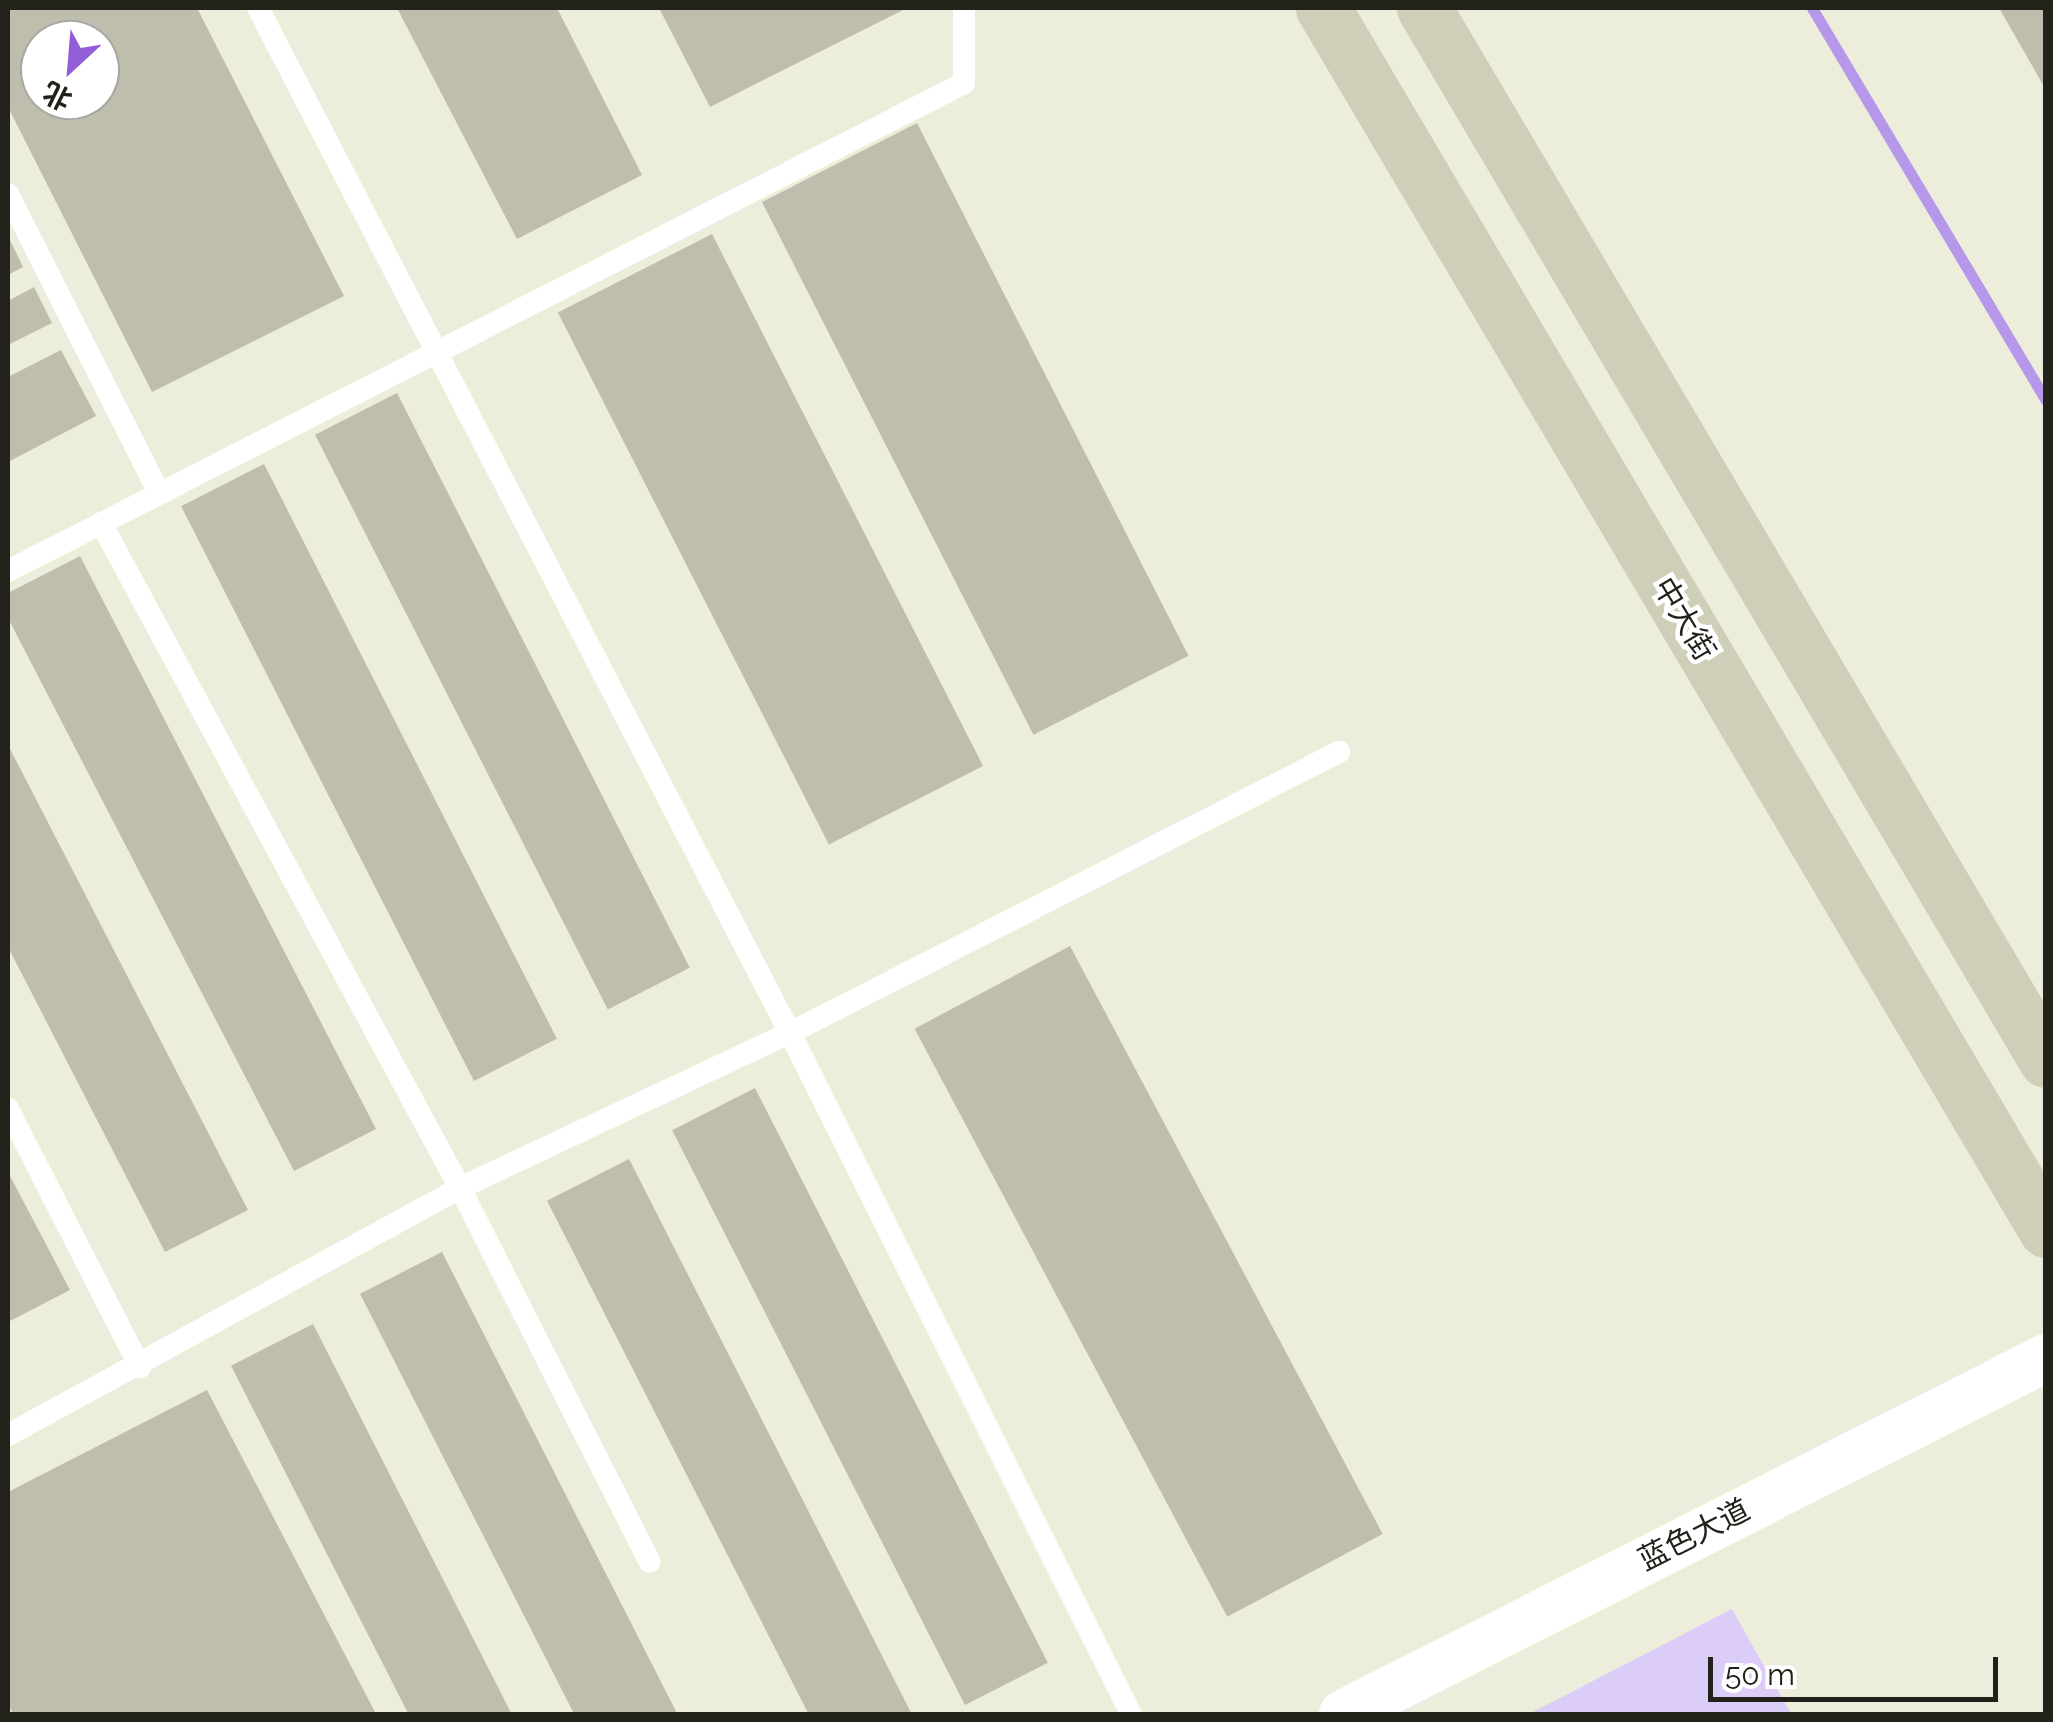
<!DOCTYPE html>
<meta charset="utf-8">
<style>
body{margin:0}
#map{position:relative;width:2053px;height:1722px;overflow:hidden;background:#ededdb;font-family:Raleway,"Noto Sans SC",sans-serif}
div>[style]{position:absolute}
.green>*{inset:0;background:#dbccf8}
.stream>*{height:11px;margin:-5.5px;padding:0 5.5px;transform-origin:5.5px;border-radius:5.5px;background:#b697ea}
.building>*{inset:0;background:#bfbead;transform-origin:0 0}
.lane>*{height:22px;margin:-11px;padding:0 11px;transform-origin:11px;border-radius:11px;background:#fff}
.street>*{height:48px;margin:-24px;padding:0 24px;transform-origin:24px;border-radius:24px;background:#fff}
.secondary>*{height:55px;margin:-27.5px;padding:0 27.5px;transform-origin:27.5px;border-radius:27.5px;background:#cfceb8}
span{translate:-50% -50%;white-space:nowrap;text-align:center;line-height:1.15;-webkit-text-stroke:9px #fff;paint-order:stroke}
.street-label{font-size:30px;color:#22221b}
.frame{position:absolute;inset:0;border:10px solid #22221b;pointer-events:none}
.north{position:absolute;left:20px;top:20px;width:100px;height:100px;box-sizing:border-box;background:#fff;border:2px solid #a7a7a4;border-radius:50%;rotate:206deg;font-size:28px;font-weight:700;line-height:40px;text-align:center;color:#22221b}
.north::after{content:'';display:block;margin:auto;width:35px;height:45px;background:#915ed8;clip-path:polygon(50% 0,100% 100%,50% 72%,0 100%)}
.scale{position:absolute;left:1708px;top:1657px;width:290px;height:45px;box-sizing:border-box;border:5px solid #22221b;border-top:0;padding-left:12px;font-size:30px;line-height:35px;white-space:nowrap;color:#22221b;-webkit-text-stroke:8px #fff;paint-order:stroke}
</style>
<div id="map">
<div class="green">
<div style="clip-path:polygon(1732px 1609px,1791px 1714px,1529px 1714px)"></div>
</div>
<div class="stream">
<div style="left:1812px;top:8px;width:457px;rotate:59.2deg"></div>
</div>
<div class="building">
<div style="clip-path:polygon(evenodd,8px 8px,197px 8px,344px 296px,152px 392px,8px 107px,8px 8px,40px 40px,100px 40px,100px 100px,40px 100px,40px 40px)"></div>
<div style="clip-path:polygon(397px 8px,557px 8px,642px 175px,517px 239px)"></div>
<div style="clip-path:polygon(659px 8px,907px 8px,710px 107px)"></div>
<div style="clip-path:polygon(1999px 8px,2046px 8px,2046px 90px)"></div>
<div style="left:917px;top:123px;width:598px;height:174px;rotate:63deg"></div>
<div style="left:712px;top:234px;width:597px;height:173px;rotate:63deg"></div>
<div style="clip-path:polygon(8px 236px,23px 267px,8px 275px)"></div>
<div style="clip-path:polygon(34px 287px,52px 323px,8px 345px,8px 301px)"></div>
<div style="clip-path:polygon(61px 350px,96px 416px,8px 462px,8px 377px)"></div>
<div style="left:397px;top:393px;width:645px;height:92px;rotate:63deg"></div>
<div style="left:264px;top:464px;width:645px;height:93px;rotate:63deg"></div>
<div style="clip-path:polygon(80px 556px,376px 1129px,294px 1171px,8px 618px,8px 593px)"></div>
<div style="clip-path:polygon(8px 745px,248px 1210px,165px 1252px,8px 947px)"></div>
<div style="left:1070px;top:946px;width:666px;height:176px;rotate:62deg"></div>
<div style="left:755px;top:1088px;width:645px;height:93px;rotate:63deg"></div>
<div style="left:629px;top:1159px;width:625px;height:92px;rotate:63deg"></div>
<div style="clip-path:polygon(8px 1172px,70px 1290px,8px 1322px)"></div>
<div style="left:442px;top:1252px;width:521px;height:92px;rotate:63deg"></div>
<div style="left:313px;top:1324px;width:440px;height:92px;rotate:63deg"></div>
<div style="clip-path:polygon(207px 1390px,376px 1714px,13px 1714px,8px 1703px,8px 1492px)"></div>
</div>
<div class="lane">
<div style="left:258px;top:8px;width:1155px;rotate:62.57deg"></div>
<div style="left:790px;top:1033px;width:762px;rotate:63.4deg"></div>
<div style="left:8px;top:194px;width:335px;rotate:63.2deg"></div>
<div style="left:101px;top:523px;width:756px;rotate:61.64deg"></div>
<div style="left:460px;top:1188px;width:419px;rotate:63.1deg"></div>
<div style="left:8px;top:571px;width:1073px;rotate:-27.04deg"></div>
<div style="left:964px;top:83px;width:75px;rotate:-90deg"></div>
<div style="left:8px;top:1109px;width:290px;rotate:62.9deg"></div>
<div style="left:8px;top:1435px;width:515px;rotate:-28.65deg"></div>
<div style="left:460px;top:1188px;width:365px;rotate:-25.2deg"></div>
<div style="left:790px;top:1033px;width:617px;rotate:-27.11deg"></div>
</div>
<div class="street">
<div style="left:1343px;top:1714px;width:788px;rotate:-26.86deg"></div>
</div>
<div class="secondary">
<div style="left:1323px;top:8px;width:1420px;rotate:59.39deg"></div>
<div style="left:1424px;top:8px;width:1222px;rotate:59.41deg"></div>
</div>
<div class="street-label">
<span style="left:1684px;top:619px;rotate:59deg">中大街</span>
<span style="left:1694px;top:1535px;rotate:-27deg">蓝色大道</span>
</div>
<div class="frame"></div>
<div class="north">北</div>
<div class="scale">50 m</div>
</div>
